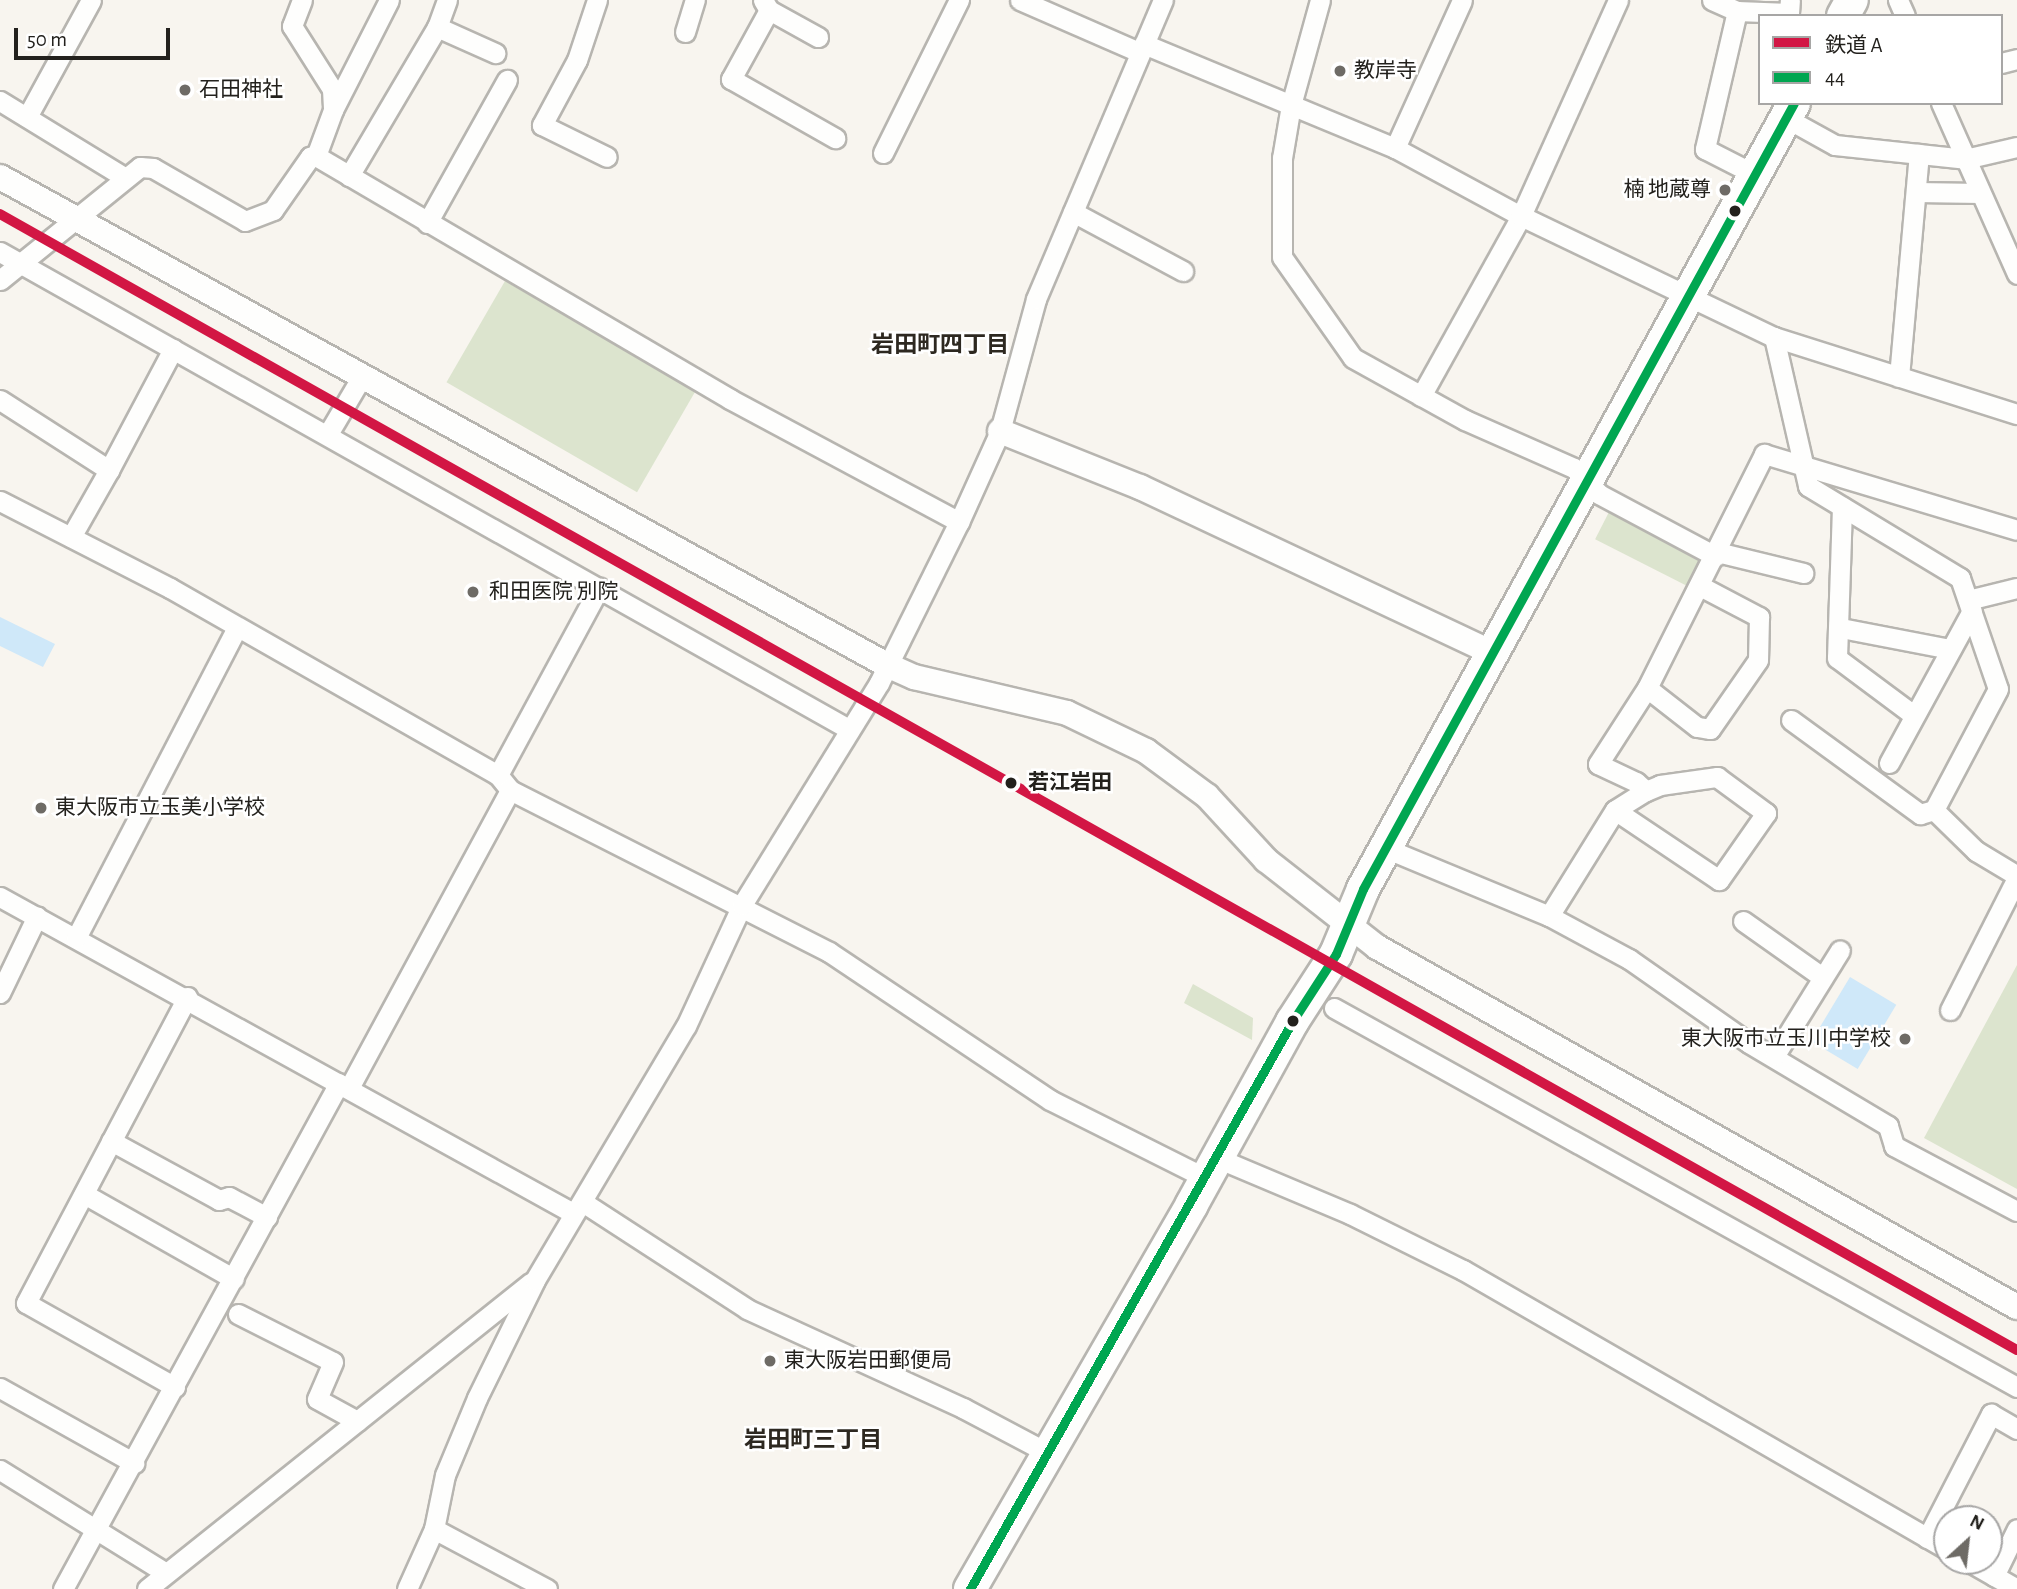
<!DOCTYPE html>
<meta charset="utf-8">
<style>
body{margin:0}
#map{position:relative;width:2017px;height:1589px;overflow:hidden;background:#f8f5ef;font-family:"Alegreya Sans","Noto Sans JP",sans-serif}
div>[style]{position:absolute}
.green>*{inset:0;background:#dce4ce;transform-origin:0 0}
.water>*{inset:0;background:#cfe8f9;transform-origin:0 0}
.roads{filter:drop-shadow(2px 0 #b7b5b0) drop-shadow(-2px 0 #b7b5b0) drop-shadow(0 2px #b7b5b0) drop-shadow(0 -2px #b7b5b0)}
.minor>*{height:19px;margin:-9.5px;padding:0 9.5px;transform-origin:9.5px;border-radius:9.5px;background:#fefefd}
.tertiary>*{height:24px;margin:-12px;padding:0 12px;transform-origin:12px;border-radius:12px;background:#fefefd}
.primary>*{height:32px;margin:-16px;padding:0 16px;transform-origin:16px;border-radius:16px;background:#fefefd}
.bus-1>*{height:9px;margin:-4.5px;padding:0 4.5px;transform-origin:4.5px;border-radius:4.5px;background:#00a651}
.rail-1>*{height:10px;margin:-5px;padding:0 5px;transform-origin:5px;border-radius:5px;background:#d21644}
.dots>*{width:19px;height:19px;translate:-50% -50%;box-sizing:border-box;border:4px solid #fff;border-radius:50%}
span{translate:-50% -50%;white-space:nowrap;text-align:center;line-height:1.15;-webkit-text-stroke:5px #fff;paint-order:stroke}
.poi-label{font-size:21px;color:#23211d}
.left{translate:0 -50%;text-align:left}
.right{translate:-100% -50%;text-align:right}
.stop-label{font-size:21px;color:#23211d;font-weight:700}
.neighbourhood-label{font-size:23px;color:#2d2820;font-weight:700}
.legend{position:absolute;left:1758px;top:14px;width:245px;height:91px;box-sizing:border-box;background:#fff;border:2px solid #a7a6a5;margin:0;padding:9px 12px;list-style:none;font-size:21px;color:#23211d}
.legend li{display:flex;align-items:center;gap:14px;height:35px}
.legend b{width:35px;border:2px solid #a7a6a5}
.north{position:absolute;left:1933px;top:1505px;width:70px;height:70px;box-sizing:border-box;background:#fff;border:2px solid #a7a6a5;border-radius:50%;rotate:27deg;font-size:19px;font-weight:700;line-height:28px;text-align:center;color:#23211d}
.north::after{content:'';display:block;margin:auto;width:24px;height:32px;background:#6e6b66;clip-path:polygon(50% 0,100% 100%,50% 72%,0 100%)}
.scale{position:absolute;left:14px;top:28px;width:156px;height:32px;box-sizing:border-box;border:4px solid #23211d;border-top:0;padding-left:9px;font-size:21px;line-height:24px;white-space:nowrap;color:#23211d;-webkit-text-stroke:5px #fff;paint-order:stroke}
</style>
<div id="map">
<div class="green">
<div style="left:505px;top:281px;width:220px;height:117px;rotate:30deg"></div>
<div style="left:1611px;top:508px;width:110px;height:35px;rotate:27deg"></div>
<div style="clip-path:polygon(2017px 965px,2017px 1189px,1924px 1138px)"></div>
<div style="clip-path:polygon(1193px 984px,1253px 1018px,1252px 1040px,1184px 1003px)"></div>
</div>
<div class="water">
<div style="clip-path:polygon(0 617px,55px 644px,43px 667px,0 646px)"></div>
<div style="left:1850px;top:977px;width:54px;height:75px;rotate:31deg"></div>
</div>
<div class="roads">
<div class="minor">
<div style="left:302px;top:0;width:28px;rotate:111deg"></div>
<div style="left:292px;top:26px;width:75px;rotate:57.6deg"></div>
<div style="left:332px;top:89px;width:21px;rotate:87deg"></div>
<div style="left:333px;top:110px;width:49px;rotate:110.3deg"></div>
<div style="left:447px;top:0;width:29px;rotate:110deg"></div>
<div style="left:437px;top:27px;width:64px;rotate:24.1deg"></div>
<div style="left:597px;top:0;width:63px;rotate:108.4deg"></div>
<div style="left:577px;top:60px;width:74px;rotate:118.3deg"></div>
<div style="left:542px;top:125px;width:72px;rotate:26.2deg"></div>
<div style="left:763px;top:0;width:12px;rotate:59deg"></div>
<div style="left:769px;top:10px;width:56px;rotate:28.9deg"></div>
<div style="left:1020px;top:0;width:130px;rotate:23.6deg"></div>
<div style="left:1320px;top:0;width:109px;rotate:105.4deg"></div>
<div style="left:1291px;top:105px;width:54px;rotate:99.6deg"></div>
<div style="left:1282px;top:158px;width:99px;rotate:90deg"></div>
<div style="left:1282px;top:257px;width:123px;rotate:54.9deg"></div>
<div style="left:1353px;top:358px;width:128px;rotate:29deg"></div>
<div style="left:1465px;top:420px;width:119px;rotate:23.8deg"></div>
<div style="left:1574px;top:468px;width:36px;rotate:46deg"></div>
<div style="left:1599px;top:494px;width:132px;rotate:28.1deg"></div>
<div style="left:1712px;top:0;width:27px;rotate:24deg"></div>
<div style="left:1737px;top:11px;width:142px;rotate:103.1deg"></div>
<div style="left:1705px;top:149px;width:55px;rotate:27deg"></div>
<div style="left:1898px;top:0;width:17px;rotate:66deg"></div>
<div style="left:769px;top:10px;width:79px;rotate:118.8deg"></div>
<div style="left:731px;top:79px;width:120px;rotate:29.6deg"></div>
<div style="left:1737px;top:11px;width:52px;rotate:2.2deg"></div>
<div style="left:1789px;top:13px;width:13px;rotate:-86deg"></div>
<div style="left:685px;top:32px;width:34px;rotate:-73deg"></div>
<div style="left:1144px;top:44px;width:272px;rotate:22.5deg"></div>
<div style="left:1395px;top:148px;width:143px;rotate:28.4deg"></div>
<div style="left:1521px;top:216px;width:280px;rotate:25.6deg"></div>
<div style="left:1774px;top:337px;width:255px;rotate:17.6deg"></div>
<div style="left:2001px;top:63px;width:16px;rotate:-14deg"></div>
<div style="left:0;top:101px;width:145px;rotate:31.5deg"></div>
<div style="left:1941px;top:103px;width:187px;rotate:66deg"></div>
<div style="left:334px;top:108px;width:121px;rotate:-63deg"></div>
<div style="left:27px;top:117px;width:133px;rotate:-61.3deg"></div>
<div style="left:1786px;top:118px;width:56px;rotate:28.9deg"></div>
<div style="left:1835px;top:145px;width:131px;rotate:6.1deg"></div>
<div style="left:1965px;top:159px;width:53px;rotate:-13deg"></div>
<div style="left:1395px;top:148px;width:162px;rotate:-65.6deg"></div>
<div style="left:883px;top:153px;width:171px;rotate:-63.6deg"></div>
<div style="left:349px;top:176px;width:173px;rotate:-59.4deg"></div>
<div style="left:1916px;top:192px;width:64px;rotate:0.9deg"></div>
<div style="left:1073px;top:212px;width:125px;rotate:28.2deg"></div>
<div style="left:427px;top:223px;width:164px;rotate:-60.8deg"></div>
<div style="left:0;top:252px;width:972px;rotate:29.34deg"></div>
<div style="left:0;top:280px;width:180px;rotate:-38.9deg"></div>
<div style="left:140px;top:167px;width:13px;rotate:4deg"></div>
<div style="left:153px;top:168px;width:106px;rotate:29.9deg"></div>
<div style="left:245px;top:221px;width:30px;rotate:-21deg"></div>
<div style="left:273px;top:210px;width:65px;rotate:-55.1deg"></div>
<div style="left:310px;top:157px;width:6px;rotate:-9deg"></div>
<div style="left:316px;top:156px;width:480px;rotate:30.4deg"></div>
<div style="left:730px;top:399px;width:260px;rotate:28.2deg"></div>
<div style="left:1774px;top:337px;width:153px;rotate:77.1deg"></div>
<div style="left:1808px;top:486px;width:178px;rotate:31.2deg"></div>
<div style="left:1960px;top:578px;width:117px;rotate:71.1deg"></div>
<div style="left:1998px;top:689px;width:137px;rotate:117.9deg"></div>
<div style="left:1934px;top:810px;width:59px;rotate:44.3deg"></div>
<div style="left:1976px;top:851px;width:41px;rotate:31deg"></div>
<div style="left:1899px;top:377px;width:224px;rotate:-84.9deg"></div>
<div style="left:1421px;top:396px;width:206px;rotate:-60.9deg"></div>
<div style="left:1521px;top:216px;width:237px;rotate:-65.8deg"></div>
<div style="left:0;top:400px;width:130px;rotate:32.7deg"></div>
<div style="left:109px;top:470px;width:77px;rotate:119.6deg"></div>
<div style="left:328px;top:434px;width:65px;rotate:-59.5deg"></div>
<div style="left:109px;top:470px;width:137px;rotate:-62.1deg"></div>
<div style="left:0;top:501px;width:191px;rotate:27.1deg"></div>
<div style="left:170px;top:588px;width:378px;rotate:29.7deg"></div>
<div style="left:498px;top:775px;width:19px;rotate:51deg"></div>
<div style="left:510px;top:790px;width:358px;rotate:26.9deg"></div>
<div style="left:829px;top:952px;width:266px;rotate:33.8deg"></div>
<div style="left:1050px;top:1100px;width:174px;rotate:26.6deg"></div>
<div style="left:1842px;top:507px;width:151px;rotate:91.9deg"></div>
<div style="left:1837px;top:658px;width:94px;rotate:36.7deg"></div>
<div style="left:1717px;top:552px;width:89px;rotate:13.7deg"></div>
<div style="left:1700px;top:586px;width:67px;rotate:27.7deg"></div>
<div style="left:1759px;top:617px;width:43px;rotate:91.3deg"></div>
<div style="left:1758px;top:660px;width:84px;rotate:124.8deg"></div>
<div style="left:1710px;top:729px;width:13px;rotate:-171deg"></div>
<div style="left:1697px;top:727px;width:63px;rotate:-142deg"></div>
<div style="left:1647px;top:688px;width:262px;rotate:-63.4deg"></div>
<div style="left:1764px;top:454px;width:264px;rotate:16.7deg"></div>
<div style="left:1968px;top:600px;width:50px;rotate:-13.8deg"></div>
<div style="left:1841px;top:628px;width:111px;rotate:10.9deg"></div>
<div style="left:1791px;top:720px;width:160px;rotate:36.1deg"></div>
<div style="left:1920px;top:814px;width:15px;rotate:-16deg"></div>
<div style="left:1889px;top:763px;width:173px;rotate:-61.4deg"></div>
<div style="left:498px;top:775px;width:213px;rotate:-61.6deg"></div>
<div style="left:1646px;top:791px;width:13px;rotate:-138deg"></div>
<div style="left:1636px;top:782px;width:42px;rotate:-154.7deg"></div>
<div style="left:1598px;top:764px;width:90px;rotate:-57.2deg"></div>
<div style="left:1385px;top:848px;width:178px;rotate:22.5deg"></div>
<div style="left:1549px;top:916px;width:125px;rotate:-58.1deg"></div>
<div style="left:1615px;top:810px;width:36px;rotate:-32deg"></div>
<div style="left:1646px;top:791px;width:15px;rotate:-23deg"></div>
<div style="left:1660px;top:785px;width:58px;rotate:-8deg"></div>
<div style="left:1717px;top:777px;width:61px;rotate:36.3deg"></div>
<div style="left:1766px;top:813px;width:82px;rotate:125deg"></div>
<div style="left:1719px;top:880px;width:125px;rotate:-146.1deg"></div>
<div style="left:0;top:897px;width:654px;rotate:28.88deg"></div>
<div style="left:1549px;top:916px;width:91px;rotate:28.3deg"></div>
<div style="left:1629px;top:959px;width:146px;rotate:35deg"></div>
<div style="left:1749px;top:1043px;width:162px;rotate:30.8deg"></div>
<div style="left:1888px;top:1126px;width:21px;rotate:73deg"></div>
<div style="left:1894px;top:1146px;width:139px;rotate:27.9deg"></div>
<div style="left:1743px;top:921px;width:97px;rotate:35.3deg"></div>
<div style="left:76px;top:938px;width:348px;rotate:-62.6deg"></div>
<div style="left:0;top:993px;width:85px;rotate:-64.3deg"></div>
<div style="left:1334px;top:1008px;width:781px;rotate:29.03deg"></div>
<div style="left:1950px;top:1010px;width:148px;rotate:-63.1deg"></div>
<div style="left:1775px;top:1055px;width:123px;rotate:-58.2deg"></div>
<div style="left:349px;top:1088px;width:339px;rotate:-61.6deg"></div>
<div style="left:111px;top:1141px;width:123px;rotate:28.6deg"></div>
<div style="left:219px;top:1200px;width:10px;rotate:-17deg"></div>
<div style="left:229px;top:1197px;width:43px;rotate:27.8deg"></div>
<div style="left:1217px;top:1158px;width:144px;rotate:22.8deg"></div>
<div style="left:1350px;top:1214px;width:126px;rotate:26.4deg"></div>
<div style="left:1463px;top:1270px;width:559px;rotate:29.96deg"></div>
<div style="left:84px;top:1194px;width:172px;rotate:29.5deg"></div>
<div style="left:584px;top:1203px;width:194px;rotate:33deg"></div>
<div style="left:747px;top:1309px;width:238px;rotate:24.6deg"></div>
<div style="left:963px;top:1408px;width:96px;rotate:27.9deg"></div>
<div style="left:238px;top:1314px;width:106px;rotate:26.8deg"></div>
<div style="left:333px;top:1362px;width:40px;rotate:113.4deg"></div>
<div style="left:317px;top:1399px;width:46px;rotate:28.8deg"></div>
<div style="left:175px;top:1387px;width:171px;rotate:-150.6deg"></div>
<div style="left:26px;top:1303px;width:346px;rotate:-62.2deg"></div>
<div style="left:0;top:1388px;width:154px;rotate:29.2deg"></div>
<div style="left:0;top:1470px;width:195px;rotate:31.8deg"></div>
<div style="left:434px;top:1529px;width:128px;rotate:28deg"></div>
<div style="left:1927px;top:1538px;width:140px;rotate:-62.7deg"></div>
<div style="left:1991px;top:1414px;width:30px;rotate:30deg"></div>
<div style="left:1968px;top:1561px;width:56px;rotate:29.7deg"></div>
<div style="left:1994px;top:1576px;width:52px;rotate:-63.9deg"></div>
<div style="left:63px;top:1589px;width:576px;rotate:-61.39deg"></div>
<div style="left:147px;top:1589px;width:491px;rotate:-38.6deg"></div>
<div style="left:407px;top:1589px;width:66px;rotate:-65.8deg"></div>
<div style="left:434px;top:1529px;width:55px;rotate:-78.5deg"></div>
<div style="left:445px;top:1475px;width:83px;rotate:-67.4deg"></div>
<div style="left:477px;top:1398px;width:131px;rotate:-63.8deg"></div>
<div style="left:535px;top:1280px;width:295px;rotate:-59.3deg"></div>
<div style="left:686px;top:1026px;width:133px;rotate:-65.2deg"></div>
<div style="left:742px;top:905px;width:261px;rotate:-58.3deg"></div>
<div style="left:879px;top:683px;width:180px;rotate:-63.6deg"></div>
<div style="left:959px;top:522px;width:100px;rotate:-65.7deg"></div>
<div style="left:1000px;top:431px;width:137px;rotate:-74.7deg"></div>
<div style="left:1036px;top:299px;width:325px;rotate:-67deg"></div>
</div>
<div class="tertiary">
<div style="left:0;top:177px;width:1012px;rotate:28.82deg"></div>
<div style="left:887px;top:665px;width:30px;rotate:24deg"></div>
<div style="left:914px;top:677px;width:157px;rotate:13.2deg"></div>
<div style="left:1067px;top:713px;width:88px;rotate:25.7deg"></div>
<div style="left:1146px;top:751px;width:76px;rotate:36.4deg"></div>
<div style="left:1207px;top:796px;width:87px;rotate:47.3deg"></div>
<div style="left:1266px;top:860px;width:141px;rotate:38.1deg"></div>
<div style="left:1377px;top:947px;width:734px;rotate:29.36deg"></div>
<div style="left:1000px;top:431px;width:151px;rotate:21.8deg"></div>
<div style="left:1140px;top:487px;width:389px;rotate:25.2deg"></div>
</div>
<div class="primary">
<div style="left:1843px;top:16px;width:18px;rotate:-61deg"></div>
<div style="left:970px;top:1589px;width:444px;rotate:-60deg"></div>
<div style="left:1192px;top:1204px;width:208px;rotate:-61.2deg"></div>
<div style="left:1292px;top:1022px;width:81px;rotate:-57.1deg"></div>
<div style="left:1336px;top:954px;width:70px;rotate:-67.4deg"></div>
<div style="left:1363px;top:889px;width:896px;rotate:-61.26deg"></div>
</div>
</div>
<div class="bus-1">
<div style="left:970px;top:1589px;width:652px;rotate:-60.41deg"></div>
<div style="left:1292px;top:1022px;width:81px;rotate:-57.1deg"></div>
<div style="left:1336px;top:954px;width:70px;rotate:-67.4deg"></div>
<div style="left:1363px;top:889px;width:896px;rotate:-61.26deg"></div>
</div>
<div class="rail-1">
<div style="left:0;top:214px;width:2315px;rotate:29.39deg"></div>
</div>
<div class="dots">
<div style="left:1340px;top:71px;background:#6e6b66"></div>
<div style="left:185px;top:90px;background:#6e6b66"></div>
<div style="left:1725px;top:190px;background:#6e6b66"></div>
<div style="left:1735px;top:211px;background:#23211d"></div>
<div style="left:473px;top:592px;background:#6e6b66"></div>
<div style="left:1011px;top:783px;background:#23211d"></div>
<div style="left:41px;top:808px;background:#6e6b66"></div>
<div style="left:1293px;top:1021px;background:#23211d"></div>
<div style="left:1905px;top:1039px;background:#6e6b66"></div>
<div style="left:770px;top:1361px;background:#6e6b66"></div>
</div>
<div class="poi-label">
<span class="left" style="left:1354px;top:71px">教岸寺</span>
<span class="left" style="left:199px;top:90px">石田神社</span>
<span class="right" style="left:1711px;top:190px">楠 地蔵尊</span>
<span class="left" style="left:489px;top:592px">和田医院 別院</span>
<span class="left" style="left:55px;top:808px">東大阪市立玉美小学校</span>
<span class="right" style="left:1891px;top:1039px">東大阪市立玉川中学校</span>
<span class="left" style="left:784px;top:1361px">東大阪岩田郵便局</span>
</div>
<div class="stop-label">
<span class="left" style="left:1028px;top:783px">若江岩田</span>
</div>
<div class="neighbourhood-label">
<span style="left:940px;top:346px">岩田町四丁目</span>
<span style="left:813px;top:1441px">岩田町三丁目</span>
</div>
<ul class="legend">
<li><b style="height:9px;background:#d21644"></b>鉄道 A</li>
<li><b style="height:9px;background:#00a651"></b>44</li>
</ul>
<div class="north">N</div>
<div class="scale">50 m</div>
</div>
